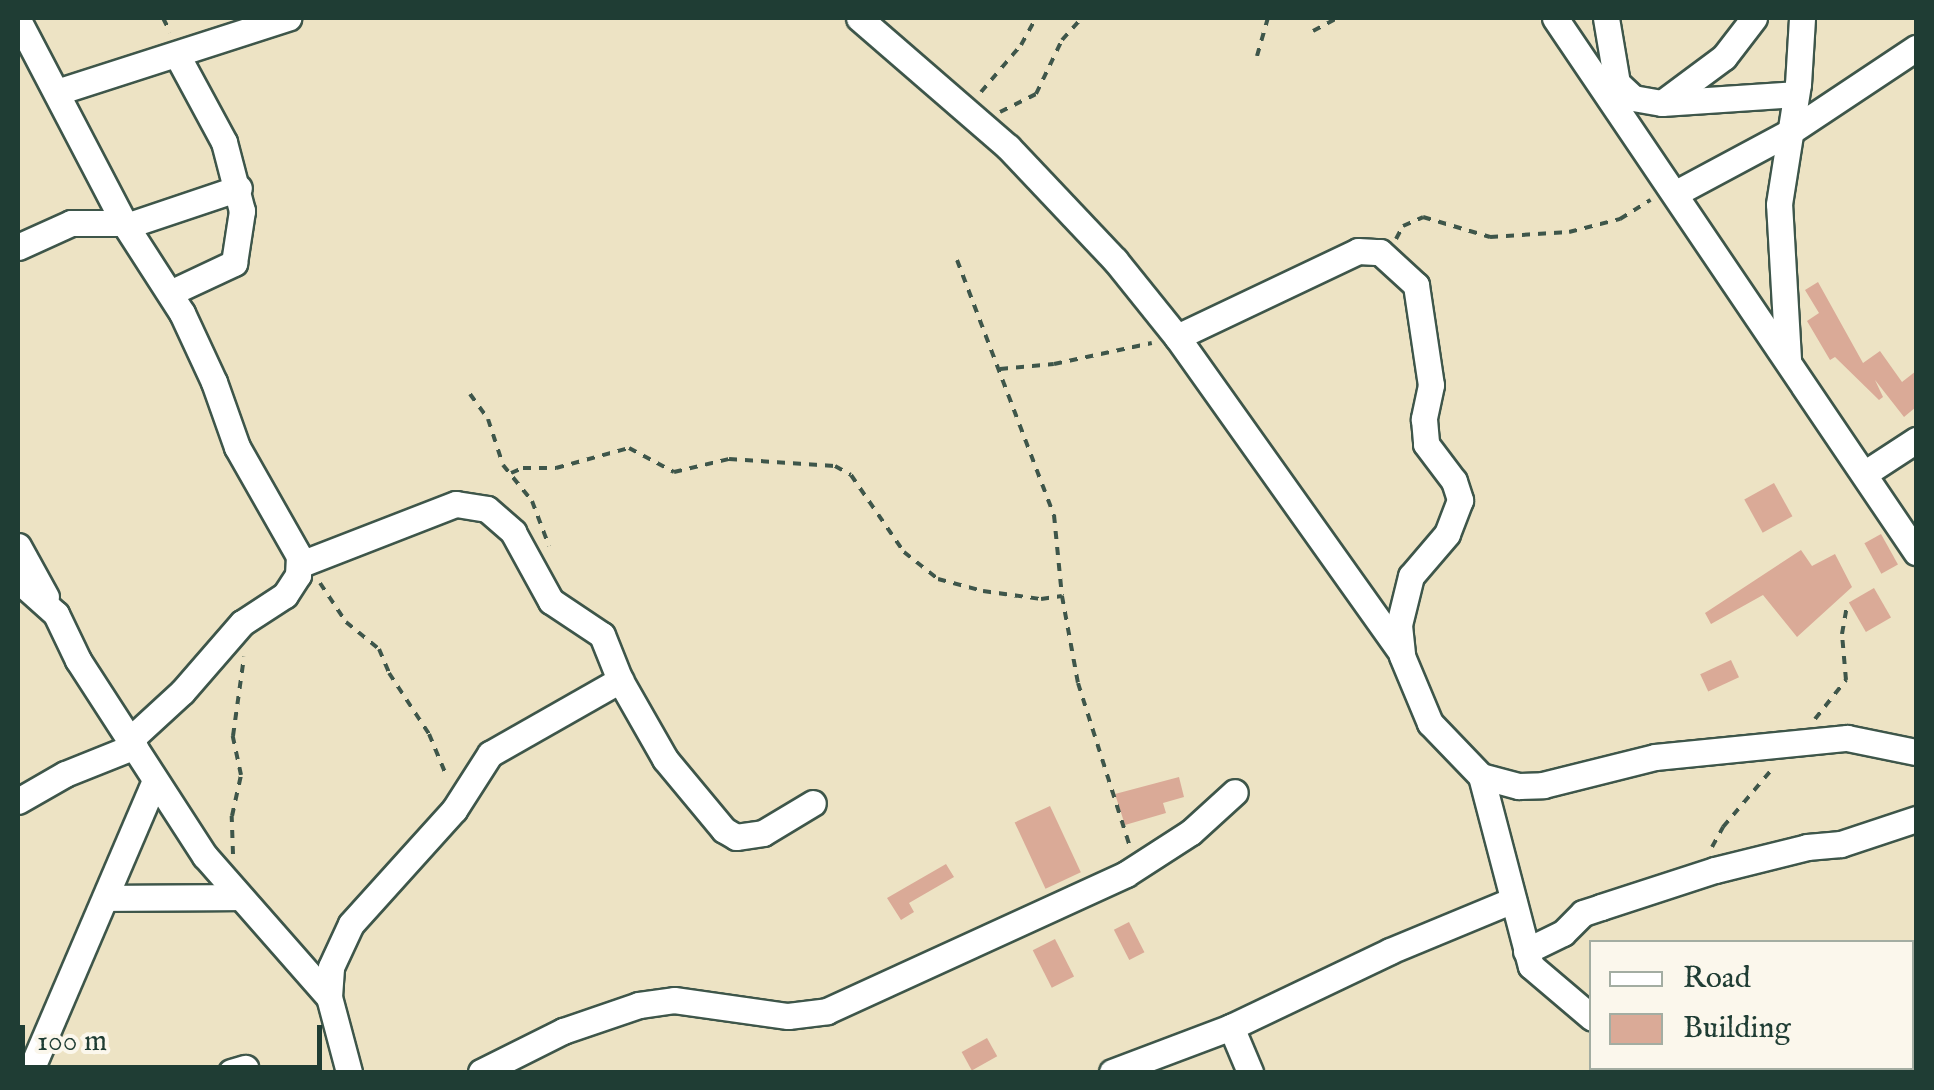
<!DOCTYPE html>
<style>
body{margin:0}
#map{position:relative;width:1934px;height:1090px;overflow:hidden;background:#ede3c4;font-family:"IM FELL English",serif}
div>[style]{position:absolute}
.building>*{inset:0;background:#daaa97;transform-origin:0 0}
.path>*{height:4px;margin-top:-2px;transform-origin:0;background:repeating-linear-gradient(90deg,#3e564a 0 8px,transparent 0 16px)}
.roads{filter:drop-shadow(2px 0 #3e564a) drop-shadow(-2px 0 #3e564a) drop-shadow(0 2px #3e564a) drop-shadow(0 -2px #3e564a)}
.minor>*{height:25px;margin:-12.5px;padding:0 12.5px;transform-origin:12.5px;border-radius:12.5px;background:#fff}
span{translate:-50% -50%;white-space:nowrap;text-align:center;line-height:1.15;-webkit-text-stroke:10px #fbf7ec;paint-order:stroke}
.frame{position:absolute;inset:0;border:20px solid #1f3d34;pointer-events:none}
.legend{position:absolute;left:1589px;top:940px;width:325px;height:130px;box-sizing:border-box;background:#fbf7ec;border:2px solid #a3ada2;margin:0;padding:12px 18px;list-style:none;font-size:30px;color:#1f3d34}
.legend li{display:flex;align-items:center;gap:20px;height:50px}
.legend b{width:50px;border:2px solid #a3ada2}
.scale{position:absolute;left:20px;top:1025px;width:302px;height:45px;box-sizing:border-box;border:5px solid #1f3d34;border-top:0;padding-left:12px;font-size:30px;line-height:35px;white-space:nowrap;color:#1f3d34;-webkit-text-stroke:8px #fbf7ec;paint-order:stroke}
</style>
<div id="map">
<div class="building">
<div style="clip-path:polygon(1818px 282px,1863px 363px,1880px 351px,1902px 382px,1916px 371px,1916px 407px,1904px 417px,1875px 380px,1883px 397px,1879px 400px,1835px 357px,1830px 360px,1807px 321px,1819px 313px,1805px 290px)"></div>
<div style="left:1774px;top:483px;width:38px;height:34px;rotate:61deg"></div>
<div style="left:1881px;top:534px;width:35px;height:19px;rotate:61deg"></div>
<div style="clip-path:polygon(1801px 550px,1812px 566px,1835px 554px,1852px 587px,1797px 637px,1763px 595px,1711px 624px,1705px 613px)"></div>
<div style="left:1874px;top:588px;width:34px;height:29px;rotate:60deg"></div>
<div style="left:1731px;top:660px;width:19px;height:34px;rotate:65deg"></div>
<div style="clip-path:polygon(1179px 777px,1184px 797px,1163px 803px,1166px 813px,1125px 825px,1115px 794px)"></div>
<div style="left:1050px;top:806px;width:73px;height:39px;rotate:65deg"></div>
<div style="clip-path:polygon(946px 864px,954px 877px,909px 903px,914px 912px,901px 920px,887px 898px)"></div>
<div style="left:1129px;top:922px;width:34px;height:17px;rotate:63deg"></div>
<div style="left:1055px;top:939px;width:42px;height:25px;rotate:63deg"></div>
<div style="left:987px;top:1038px;width:21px;height:29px;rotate:61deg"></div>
</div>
<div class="path">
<div style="left:163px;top:18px;width:16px;rotate:63deg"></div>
<div style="left:1313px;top:31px;width:27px;rotate:-28deg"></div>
<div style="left:1257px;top:56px;width:40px;rotate:-74deg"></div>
<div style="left:981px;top:92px;width:62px;rotate:-49.6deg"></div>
<div style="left:1021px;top:45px;width:31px;rotate:-61deg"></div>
<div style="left:1000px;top:112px;width:40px;rotate:-26.6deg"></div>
<div style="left:1036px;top:94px;width:60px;rotate:-64.3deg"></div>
<div style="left:1062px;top:40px;width:30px;rotate:-48deg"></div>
<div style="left:1396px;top:239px;width:15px;rotate:-62deg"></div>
<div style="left:1403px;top:226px;width:22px;rotate:-24deg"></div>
<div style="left:1423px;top:217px;width:70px;rotate:16.6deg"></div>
<div style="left:1490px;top:237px;width:79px;rotate:-3.6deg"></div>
<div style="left:1569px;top:232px;width:53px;rotate:-14.3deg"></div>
<div style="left:1620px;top:219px;width:36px;rotate:-32deg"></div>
<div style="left:957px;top:260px;width:273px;rotate:69.2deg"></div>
<div style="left:1054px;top:515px;width:81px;rotate:84.4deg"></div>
<div style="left:1062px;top:596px;width:88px;rotate:79.6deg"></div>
<div style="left:1078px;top:683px;width:169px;rotate:72.4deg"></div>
<div style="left:1000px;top:369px;width:54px;rotate:-5.3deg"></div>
<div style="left:1054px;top:364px;width:100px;rotate:-12.1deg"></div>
<div style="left:470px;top:394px;width:31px;rotate:54deg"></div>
<div style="left:488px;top:419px;width:48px;rotate:71.9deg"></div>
<div style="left:503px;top:465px;width:46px;rotate:51.1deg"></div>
<div style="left:532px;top:501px;width:48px;rotate:69.3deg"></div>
<div style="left:511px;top:473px;width:13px;rotate:-23deg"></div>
<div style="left:523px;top:468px;width:33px"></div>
<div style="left:556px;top:468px;width:76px;rotate:-15.3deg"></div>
<div style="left:629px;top:448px;width:51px;rotate:28.1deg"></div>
<div style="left:674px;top:472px;width:57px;rotate:-13.3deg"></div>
<div style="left:729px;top:459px;width:106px;rotate:3.8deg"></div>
<div style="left:835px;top:466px;width:18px;rotate:29deg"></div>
<div style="left:851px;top:475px;width:93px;rotate:55.5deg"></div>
<div style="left:904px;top:552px;width:43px;rotate:38.5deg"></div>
<div style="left:938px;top:579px;width:47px;rotate:14.9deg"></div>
<div style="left:983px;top:591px;width:59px;rotate:7.9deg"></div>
<div style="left:1041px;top:599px;width:21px;rotate:-8deg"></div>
<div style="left:320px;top:583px;width:47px;rotate:56.3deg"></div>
<div style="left:346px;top:622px;width:43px;rotate:39.3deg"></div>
<div style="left:379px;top:649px;width:26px;rotate:67deg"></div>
<div style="left:389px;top:673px;width:73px;rotate:56.7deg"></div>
<div style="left:429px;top:734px;width:47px;rotate:67.3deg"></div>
<div style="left:1815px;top:719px;width:50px;rotate:-51.5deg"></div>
<div style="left:1846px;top:680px;width:46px;rotate:-95deg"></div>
<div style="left:1842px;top:634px;width:29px;rotate:-80deg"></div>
<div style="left:1712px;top:847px;width:23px;rotate:-61deg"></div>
<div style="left:1723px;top:827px;width:77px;rotate:-49.7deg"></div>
<div style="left:233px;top:854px;width:38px;rotate:-92deg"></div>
<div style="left:232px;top:816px;width:42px;rotate:-77.6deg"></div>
<div style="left:241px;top:775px;width:40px;rotate:-102deg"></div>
<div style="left:233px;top:736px;width:80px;rotate:-82.1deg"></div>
</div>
<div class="roads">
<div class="minor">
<div style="left:859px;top:18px;width:197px;rotate:40.9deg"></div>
<div style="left:1008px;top:147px;width:156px;rotate:46.6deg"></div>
<div style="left:1115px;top:260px;width:99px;rotate:51.2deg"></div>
<div style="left:1177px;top:337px;width:385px;rotate:54.6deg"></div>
<div style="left:1555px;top:18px;width:645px;rotate:55.94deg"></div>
<div style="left:1606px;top:18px;width:66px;rotate:80.4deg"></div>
<div style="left:18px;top:20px;width:229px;rotate:62.4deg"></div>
<div style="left:124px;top:223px;width:107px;rotate:57.2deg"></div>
<div style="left:182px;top:313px;width:76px;rotate:65.1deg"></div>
<div style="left:214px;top:382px;width:69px;rotate:70.5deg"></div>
<div style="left:237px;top:447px;width:125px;rotate:60.4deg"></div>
<div style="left:299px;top:556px;width:19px;rotate:93deg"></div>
<div style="left:298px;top:575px;width:24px;rotate:123deg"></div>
<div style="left:285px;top:595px;width:51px;rotate:146.9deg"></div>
<div style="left:242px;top:623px;width:91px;rotate:131deg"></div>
<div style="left:182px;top:692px;width:68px;rotate:137.4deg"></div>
<div style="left:1606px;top:90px;width:13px;rotate:-32deg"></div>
<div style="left:1617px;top:83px;width:22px;rotate:43deg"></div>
<div style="left:1633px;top:98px;width:29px;rotate:10deg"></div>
<div style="left:1662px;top:103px;width:134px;rotate:-3.8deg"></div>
<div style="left:57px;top:92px;width:243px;rotate:-17.8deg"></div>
<div style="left:1662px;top:103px;width:77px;rotate:-36.6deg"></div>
<div style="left:1724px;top:57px;width:49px;rotate:-52.4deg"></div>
<div style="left:1676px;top:193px;width:127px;rotate:-28.2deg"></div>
<div style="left:1788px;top:133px;width:154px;rotate:-33.6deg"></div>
<div style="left:126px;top:226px;width:119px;rotate:-18.6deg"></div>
<div style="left:18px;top:247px;width:58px;rotate:-24.4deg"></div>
<div style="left:71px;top:223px;width:53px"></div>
<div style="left:170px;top:293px;width:71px;rotate:-25.1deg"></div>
<div style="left:234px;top:263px;width:53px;rotate:-81.3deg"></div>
<div style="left:242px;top:211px;width:71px;rotate:-104.6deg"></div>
<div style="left:224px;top:142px;width:99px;rotate:-118.4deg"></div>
<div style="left:1177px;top:337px;width:200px;rotate:-25.4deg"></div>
<div style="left:1358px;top:251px;width:22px;rotate:3deg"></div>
<div style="left:1380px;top:252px;width:49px;rotate:42.5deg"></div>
<div style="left:1416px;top:285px;width:101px;rotate:81.5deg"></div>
<div style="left:1431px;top:385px;width:35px;rotate:102deg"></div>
<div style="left:1424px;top:419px;width:25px;rotate:85deg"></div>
<div style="left:1426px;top:444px;width:46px;rotate:52.9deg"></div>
<div style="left:1454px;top:481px;width:20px;rotate:72deg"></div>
<div style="left:1460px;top:500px;width:36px;rotate:111deg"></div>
<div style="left:1447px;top:534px;width:55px;rotate:130.6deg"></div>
<div style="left:1411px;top:576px;width:50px;rotate:103.8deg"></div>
<div style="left:1399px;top:625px;width:31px;rotate:84deg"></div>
<div style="left:1402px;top:656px;width:73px;rotate:67.3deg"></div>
<div style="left:1430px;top:723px;width:74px;rotate:46.1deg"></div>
<div style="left:1481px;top:776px;width:196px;rotate:75.3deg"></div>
<div style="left:1531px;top:966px;width:80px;rotate:40.4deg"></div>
<div style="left:1788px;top:359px;width:155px;rotate:-93.3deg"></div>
<div style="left:1779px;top:204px;width:121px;rotate:-81deg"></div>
<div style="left:1798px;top:84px;width:66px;rotate:-86.5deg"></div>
<div style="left:1867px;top:472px;width:59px;rotate:-33.1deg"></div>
<div style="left:18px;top:546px;width:58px;rotate:61.2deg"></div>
<div style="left:301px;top:564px;width:166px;rotate:-21.2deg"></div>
<div style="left:456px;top:504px;width:31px;rotate:9deg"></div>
<div style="left:487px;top:509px;width:35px;rotate:41deg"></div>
<div style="left:513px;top:532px;width:79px;rotate:61.2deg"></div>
<div style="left:551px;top:601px;width:61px;rotate:33.7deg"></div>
<div style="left:602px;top:635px;width:48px;rotate:68.2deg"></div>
<div style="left:620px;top:680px;width:91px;rotate:60.3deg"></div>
<div style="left:665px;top:759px;width:92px;rotate:50.3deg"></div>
<div style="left:724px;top:830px;width:14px;rotate:30deg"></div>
<div style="left:736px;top:837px;width:27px;rotate:-8deg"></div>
<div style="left:763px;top:833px;width:58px;rotate:-31deg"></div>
<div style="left:18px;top:580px;width:51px;rotate:41.8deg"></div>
<div style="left:56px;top:614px;width:51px;rotate:64.4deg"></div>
<div style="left:78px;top:660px;width:234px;rotate:57.1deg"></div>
<div style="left:205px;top:856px;width:188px;rotate:48.7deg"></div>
<div style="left:1481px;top:776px;width:39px;rotate:15deg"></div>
<div style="left:1519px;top:786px;width:24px;rotate:-2deg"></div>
<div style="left:1543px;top:785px;width:115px;rotate:-14deg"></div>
<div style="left:1655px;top:757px;width:193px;rotate:-5.7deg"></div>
<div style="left:1847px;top:738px;width:70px;rotate:11.5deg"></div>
<div style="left:18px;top:801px;width:54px;rotate:-29.9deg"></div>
<div style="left:65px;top:774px;width:75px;rotate:-21.8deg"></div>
<div style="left:106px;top:898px;width:133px;rotate:-0.4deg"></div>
<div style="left:1526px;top:951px;width:41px;rotate:-25.9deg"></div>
<div style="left:1563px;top:933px;width:28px;rotate:-45deg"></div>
<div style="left:1583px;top:913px;width:19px;rotate:-18deg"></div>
<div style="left:1601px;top:907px;width:120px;rotate:-18deg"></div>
<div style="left:1715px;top:870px;width:95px;rotate:-14deg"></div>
<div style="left:1807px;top:847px;width:34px;rotate:-5deg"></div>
<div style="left:1841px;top:844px;width:79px;rotate:-18.4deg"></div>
<div style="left:1231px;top:1027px;width:49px;rotate:67.1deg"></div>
<div style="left:1632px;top:1068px;width:6px;rotate:45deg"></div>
<div style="left:30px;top:1072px;width:314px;rotate:-66.8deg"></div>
<div style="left:231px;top:1072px;width:15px;rotate:-16deg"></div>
<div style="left:349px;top:1072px;width:78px;rotate:-104.9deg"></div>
<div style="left:329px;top:997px;width:30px;rotate:-86deg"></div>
<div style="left:331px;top:967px;width:47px;rotate:-65.1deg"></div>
<div style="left:351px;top:924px;width:154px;rotate:-47.9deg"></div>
<div style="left:454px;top:810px;width:67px;rotate:-57.3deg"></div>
<div style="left:490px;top:754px;width:150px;rotate:-29.6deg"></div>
<div style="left:481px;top:1072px;width:92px;rotate:-26.6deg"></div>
<div style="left:563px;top:1031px;width:80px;rotate:-18.9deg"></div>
<div style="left:639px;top:1005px;width:35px;rotate:-8deg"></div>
<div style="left:674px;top:1000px;width:115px;rotate:8deg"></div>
<div style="left:788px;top:1016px;width:39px;rotate:-7deg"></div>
<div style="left:827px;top:1011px;width:329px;rotate:-24.6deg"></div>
<div style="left:1126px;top:874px;width:77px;rotate:-32.9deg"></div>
<div style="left:1191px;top:832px;width:59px;rotate:-42.3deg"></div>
<div style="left:1112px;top:1072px;width:127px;rotate:-20.7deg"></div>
<div style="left:1231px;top:1027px;width:176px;rotate:-25.5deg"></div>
<div style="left:1390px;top:951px;width:133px;rotate:-22.5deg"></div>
</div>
</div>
<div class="frame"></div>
<ul class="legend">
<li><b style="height:12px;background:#fff"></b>Road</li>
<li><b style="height:28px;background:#daaa97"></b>Building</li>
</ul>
<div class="scale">100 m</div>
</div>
